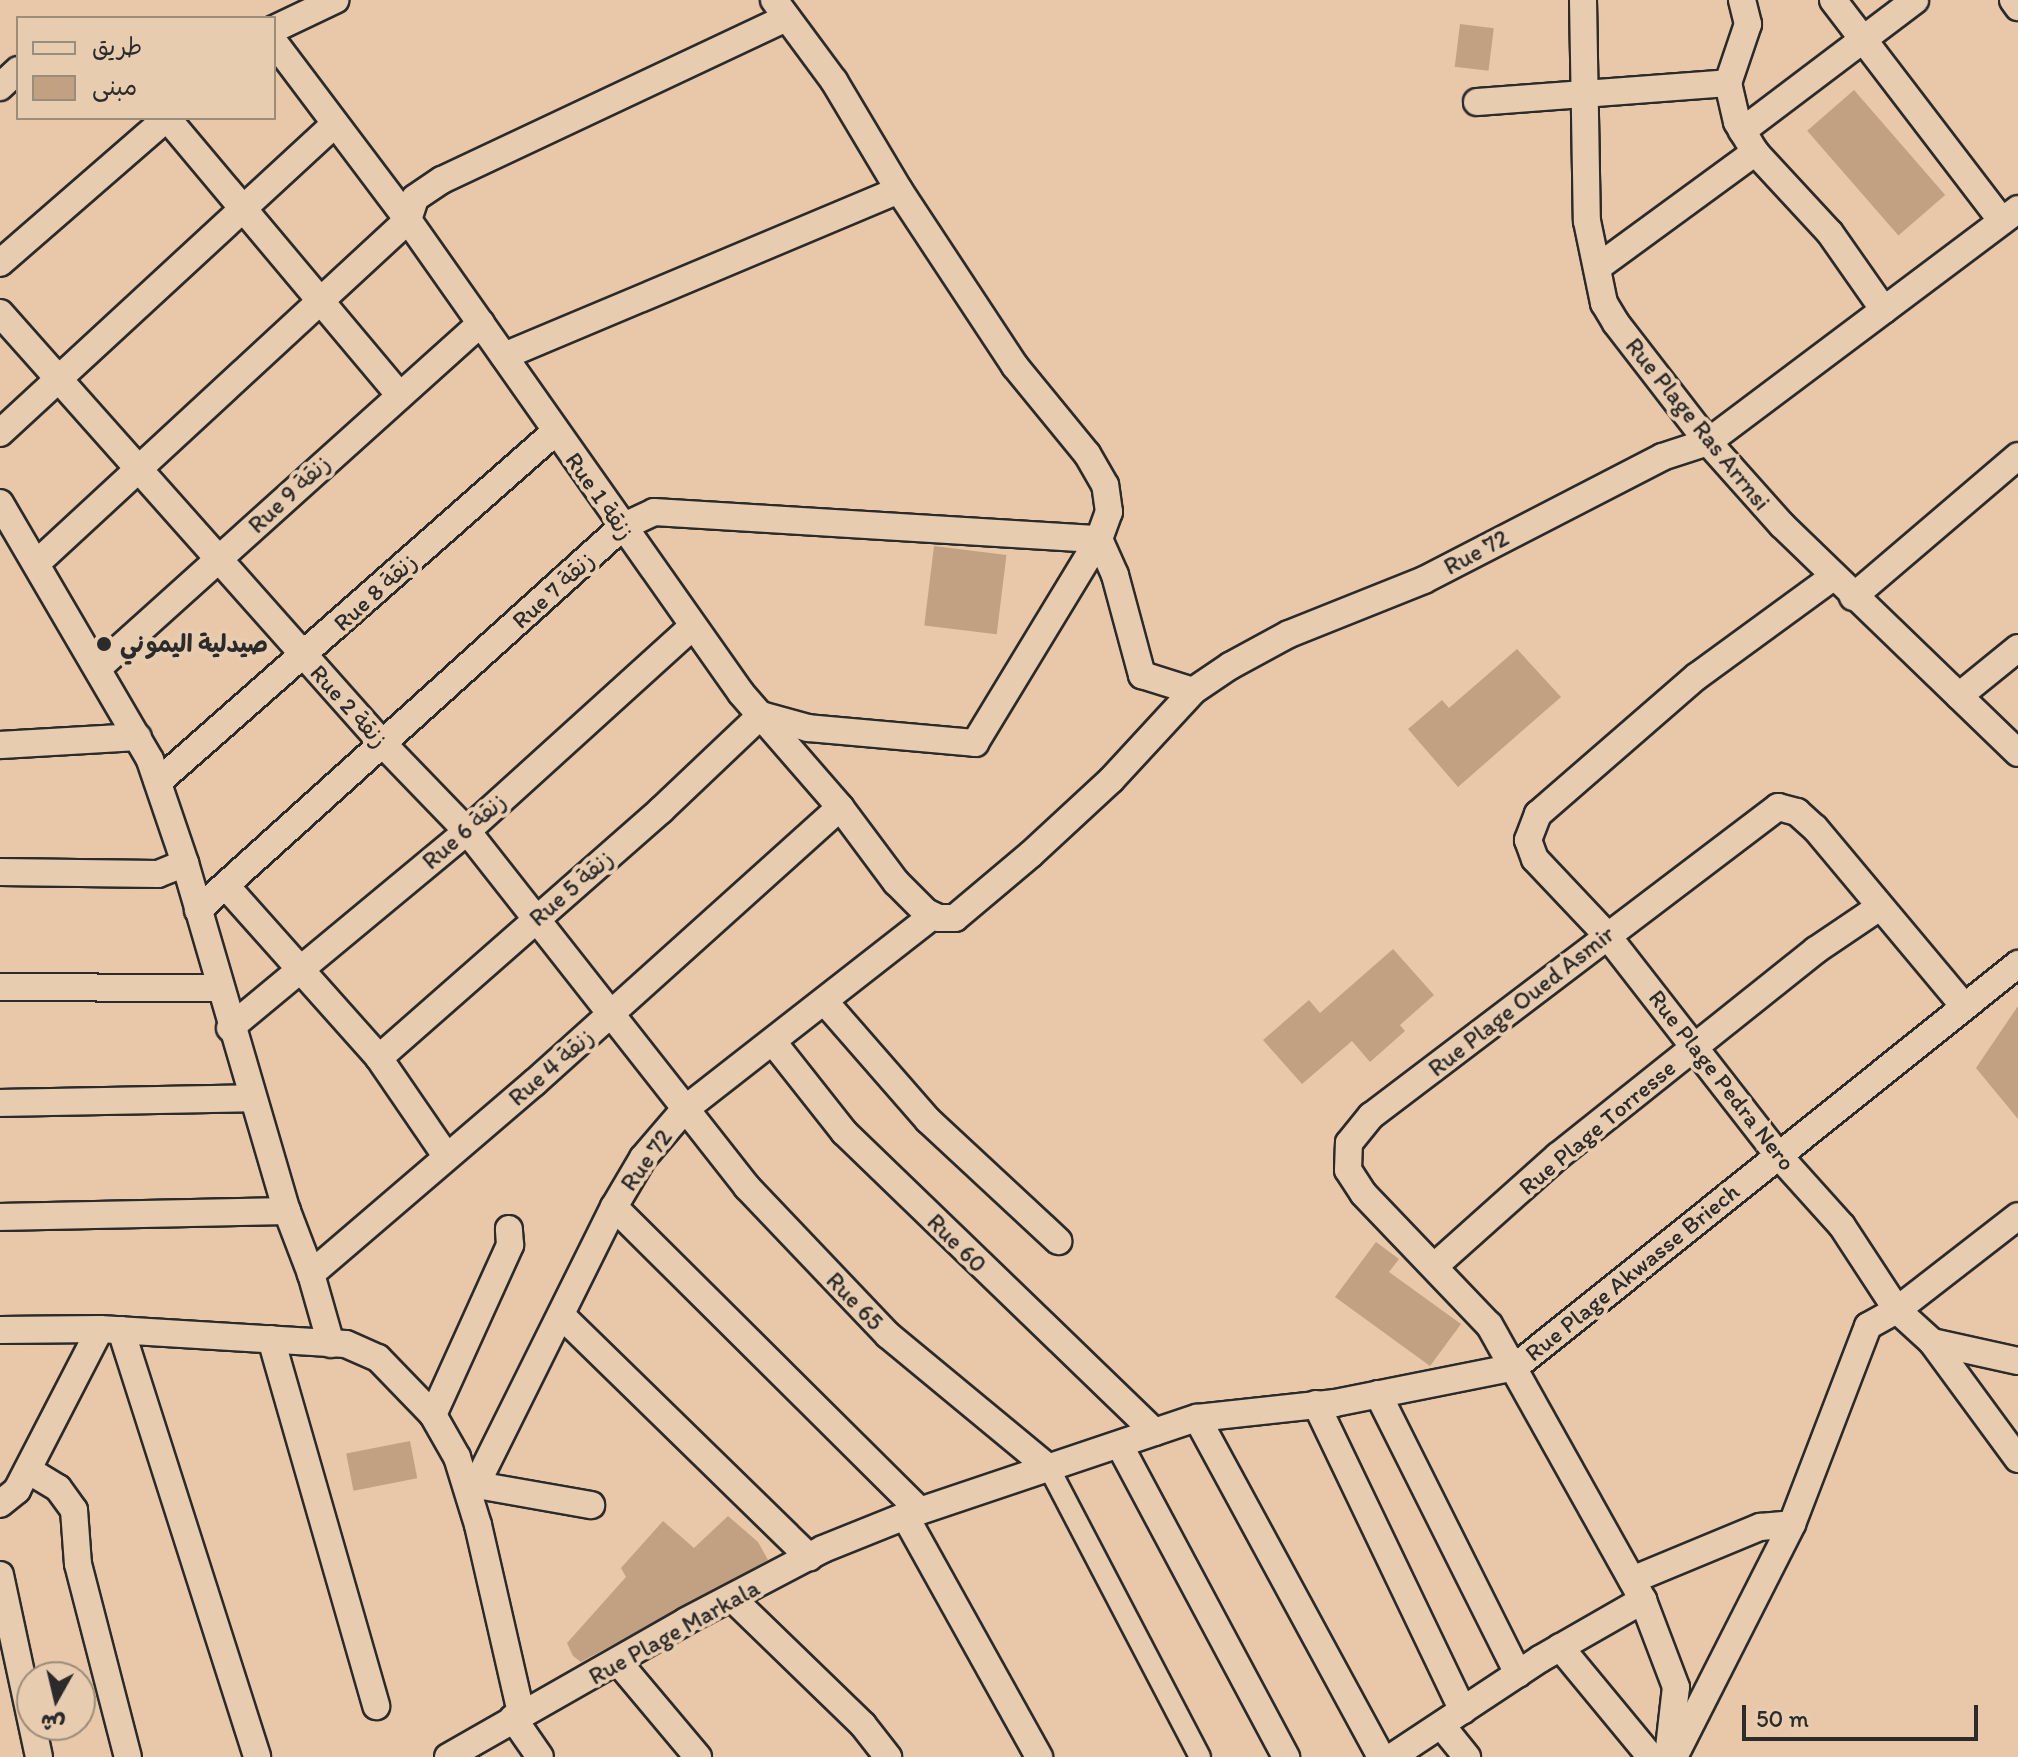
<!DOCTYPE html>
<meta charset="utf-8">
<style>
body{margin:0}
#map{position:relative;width:2018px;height:1757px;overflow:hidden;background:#e8c8a8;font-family:Itim,"Playpen Sans Arabic",sans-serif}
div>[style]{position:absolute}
.building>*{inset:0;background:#c2a082;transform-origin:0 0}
.roads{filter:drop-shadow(2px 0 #2b2b2b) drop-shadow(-2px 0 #2b2b2b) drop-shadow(0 2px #2b2b2b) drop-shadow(0 -2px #2b2b2b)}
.pedestrian>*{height:20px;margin:-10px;padding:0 10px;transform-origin:10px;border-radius:10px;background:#e8ccaf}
.minor>*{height:26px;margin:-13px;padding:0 13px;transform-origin:13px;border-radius:13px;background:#e8ccaf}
.dots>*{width:22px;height:22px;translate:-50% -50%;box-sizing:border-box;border:4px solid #e8ccaf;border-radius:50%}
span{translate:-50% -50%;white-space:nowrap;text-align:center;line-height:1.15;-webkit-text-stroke:8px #e8ccaf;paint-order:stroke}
.street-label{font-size:24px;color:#2b2b2b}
.poi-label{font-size:24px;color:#2b2b2b;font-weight:700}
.left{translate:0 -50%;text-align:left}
.legend{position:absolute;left:16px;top:16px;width:260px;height:104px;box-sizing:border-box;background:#e8ccaf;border:2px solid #9c8c7a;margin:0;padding:10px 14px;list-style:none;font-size:24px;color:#2b2b2b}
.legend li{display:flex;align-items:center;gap:16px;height:40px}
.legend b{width:40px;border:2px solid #9c8c7a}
.north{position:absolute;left:16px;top:1661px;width:80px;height:80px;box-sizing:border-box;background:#e8ccaf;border:2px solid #9c8c7a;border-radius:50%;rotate:188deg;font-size:22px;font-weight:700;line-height:32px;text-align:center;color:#2b2b2b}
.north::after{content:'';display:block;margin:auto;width:28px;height:36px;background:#2b2b2b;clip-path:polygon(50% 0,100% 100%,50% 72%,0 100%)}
.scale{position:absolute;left:1742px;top:1705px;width:236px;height:36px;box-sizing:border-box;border:4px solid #2b2b2b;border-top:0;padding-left:10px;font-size:24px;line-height:28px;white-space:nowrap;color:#2b2b2b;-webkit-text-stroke:6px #e8ccaf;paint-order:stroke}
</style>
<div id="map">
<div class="building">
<div style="left:1460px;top:24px;width:34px;height:43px;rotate:7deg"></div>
<div style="left:1854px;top:90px;width:139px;height:62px;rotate:49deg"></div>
<div style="left:934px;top:546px;width:73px;height:80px;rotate:7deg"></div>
<div style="clip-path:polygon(1517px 649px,1561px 697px,1458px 787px,1408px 729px,1442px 700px,1449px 708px)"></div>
<div style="clip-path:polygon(1393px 949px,1434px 995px,1400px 1025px,1405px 1031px,1370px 1062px,1352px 1041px,1302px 1084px,1263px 1040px,1309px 1000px,1320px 1013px)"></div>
<div style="clip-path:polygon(2018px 1006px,2018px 1119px,1976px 1068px)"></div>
<div style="clip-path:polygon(1376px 1242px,1399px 1259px,1389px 1272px,1461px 1324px,1430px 1366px,1335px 1297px)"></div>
<div style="left:410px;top:1441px;width:38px;height:65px;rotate:79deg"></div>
<div style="clip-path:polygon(728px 1516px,758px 1542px,768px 1560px,581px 1662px,573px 1656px,567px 1643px,626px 1577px,621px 1568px,663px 1521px,694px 1548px)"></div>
</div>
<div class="roads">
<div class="pedestrian">
<div style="left:1049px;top:1468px;width:326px;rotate:62.4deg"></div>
</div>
<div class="minor">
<div style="left:1583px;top:0;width:221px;rotate:89deg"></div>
<div style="left:1587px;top:221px;width:84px;rotate:78.3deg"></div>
<div style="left:1604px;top:303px;width:23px;rotate:59deg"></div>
<div style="left:1616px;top:323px;width:150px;rotate:52.3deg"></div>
<div style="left:1708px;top:442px;width:111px;rotate:48.3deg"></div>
<div style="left:1782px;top:525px;width:328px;rotate:44deg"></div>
<div style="left:1742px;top:0;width:25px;rotate:76deg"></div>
<div style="left:1748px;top:24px;width:62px;rotate:108.7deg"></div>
<div style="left:1728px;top:83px;width:40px;rotate:77deg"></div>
<div style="left:1737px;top:122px;width:35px;rotate:59deg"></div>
<div style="left:1755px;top:152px;width:110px;rotate:47.2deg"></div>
<div style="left:1830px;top:233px;width:94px;rotate:55deg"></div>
<div style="left:1833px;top:0;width:278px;rotate:52.6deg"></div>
<div style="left:2013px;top:0;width:9px;rotate:54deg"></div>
<div style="left:274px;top:29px;width:68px;rotate:-25.4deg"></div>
<div style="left:274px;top:42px;width:223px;rotate:53deg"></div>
<div style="left:408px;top:220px;width:578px;rotate:54.85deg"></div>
<div style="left:741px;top:693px;width:151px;rotate:49deg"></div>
<div style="left:840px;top:807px;width:94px;rotate:53.3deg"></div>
<div style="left:896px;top:882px;width:42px;rotate:45deg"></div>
<div style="left:926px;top:912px;width:14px;rotate:25deg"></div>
<div style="left:939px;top:918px;width:16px"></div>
<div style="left:955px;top:918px;width:99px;rotate:-40.1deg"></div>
<div style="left:1031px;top:854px;width:109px;rotate:-42.8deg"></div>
<div style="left:1111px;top:780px;width:121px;rotate:-47.3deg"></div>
<div style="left:1193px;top:691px;width:45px;rotate:-34deg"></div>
<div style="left:1230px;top:666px;width:67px;rotate:-28.5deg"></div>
<div style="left:1289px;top:634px;width:145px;rotate:-21.8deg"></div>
<div style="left:1424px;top:580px;width:268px;rotate:-27.3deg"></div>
<div style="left:1662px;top:457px;width:48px;rotate:-18.1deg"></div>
<div style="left:1708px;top:442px;width:388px;rotate:-36.9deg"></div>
<div style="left:0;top:87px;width:25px;rotate:-43deg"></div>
<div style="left:1477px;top:102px;width:252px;rotate:-4.3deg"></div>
<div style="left:167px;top:118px;width:359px;rotate:50deg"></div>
<div style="left:1742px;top:131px;width:217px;rotate:-37.1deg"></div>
<div style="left:0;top:263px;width:221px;rotate:-41deg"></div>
<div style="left:1598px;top:267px;width:195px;rotate:-36.2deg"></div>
<div style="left:0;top:313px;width:577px;rotate:48.37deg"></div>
<div style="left:383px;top:744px;width:121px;rotate:46deg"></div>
<div style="left:467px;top:831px;width:453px;rotate:51.8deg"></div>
<div style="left:747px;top:1187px;width:204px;rotate:46.4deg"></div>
<div style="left:888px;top:1335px;width:209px;rotate:39.6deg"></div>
<div style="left:504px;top:356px;width:428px;rotate:-22.8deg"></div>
<div style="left:899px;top:190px;width:127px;rotate:-120.8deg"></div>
<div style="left:834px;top:81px;width:101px;rotate:-126.5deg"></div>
<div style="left:0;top:433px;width:453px;rotate:-42.7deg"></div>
<div style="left:0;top:503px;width:298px;rotate:59.7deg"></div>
<div style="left:150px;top:760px;width:109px;rotate:71.2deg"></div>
<div style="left:185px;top:863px;width:363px;rotate:73.7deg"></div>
<div style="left:287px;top:1211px;width:67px;rotate:69.1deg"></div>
<div style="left:38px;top:562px;width:504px;rotate:-42.75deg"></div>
<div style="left:408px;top:220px;width:23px;rotate:-72deg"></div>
<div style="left:415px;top:198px;width:32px;rotate:-34deg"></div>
<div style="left:442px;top:180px;width:381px;rotate:-25.2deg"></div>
<div style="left:1833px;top:577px;width:168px;rotate:143.9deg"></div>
<div style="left:1697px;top:676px;width:211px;rotate:139deg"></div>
<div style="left:1538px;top:814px;width:28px;rotate:111deg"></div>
<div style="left:1528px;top:840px;width:20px;rotate:70deg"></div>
<div style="left:1535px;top:859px;width:103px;rotate:46.6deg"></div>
<div style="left:1606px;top:934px;width:281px;rotate:52.1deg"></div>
<div style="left:1779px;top:1156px;width:94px;rotate:48deg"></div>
<div style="left:1842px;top:1226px;width:100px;rotate:56.8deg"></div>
<div style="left:1897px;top:1310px;width:47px;rotate:42.4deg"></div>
<div style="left:1932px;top:1342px;width:145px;rotate:53.7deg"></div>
<div style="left:1853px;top:597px;width:217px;rotate:-40.5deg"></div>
<div style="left:99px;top:667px;width:514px;rotate:-42deg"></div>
<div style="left:1959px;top:696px;width:76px;rotate:-39.1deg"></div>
<div style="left:761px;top:715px;width:49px;rotate:15.5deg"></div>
<div style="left:808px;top:728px;width:168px;rotate:5.1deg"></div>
<div style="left:975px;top:743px;width:239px;rotate:-58.7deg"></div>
<div style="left:1099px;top:539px;width:29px;rotate:-70deg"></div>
<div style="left:1109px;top:512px;width:27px;rotate:-98deg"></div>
<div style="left:1105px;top:485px;width:36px;rotate:-120deg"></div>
<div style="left:1087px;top:454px;width:114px;rotate:-129.3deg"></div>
<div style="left:1015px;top:366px;width:211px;rotate:-123.4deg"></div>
<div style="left:0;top:745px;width:138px;rotate:-3.3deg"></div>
<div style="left:158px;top:782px;width:529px;rotate:-41.4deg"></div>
<div style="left:0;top:872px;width:158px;rotate:0.7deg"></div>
<div style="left:158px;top:874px;width:29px;rotate:-22deg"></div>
<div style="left:226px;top:886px;width:230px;rotate:48.3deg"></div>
<div style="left:379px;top:1058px;width:119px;rotate:55.6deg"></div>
<div style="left:198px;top:910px;width:571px;rotate:-42.09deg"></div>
<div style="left:622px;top:527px;width:35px;rotate:-25deg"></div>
<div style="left:654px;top:512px;width:446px;rotate:3.5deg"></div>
<div style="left:1099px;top:539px;width:39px;rotate:66deg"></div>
<div style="left:1115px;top:575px;width:104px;rotate:74.9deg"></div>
<div style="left:1142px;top:675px;width:53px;rotate:17.4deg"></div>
<div style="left:0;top:987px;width:219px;rotate:0.3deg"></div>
<div style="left:825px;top:1002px;width:157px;rotate:48.9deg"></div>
<div style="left:928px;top:1120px;width:178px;rotate:42.9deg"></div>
<div style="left:230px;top:1028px;width:308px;rotate:-39.7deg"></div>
<div style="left:467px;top:831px;width:305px;rotate:-42.2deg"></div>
<div style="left:773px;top:1042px;width:115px;rotate:51.7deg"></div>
<div style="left:844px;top:1132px;width:432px;rotate:44deg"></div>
<div style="left:379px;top:1058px;width:376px;rotate:-41.3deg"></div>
<div style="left:661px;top:810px;width:138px;rotate:-43.5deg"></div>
<div style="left:0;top:1103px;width:252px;rotate:-1.1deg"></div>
<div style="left:614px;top:1207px;width:431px;rotate:44.8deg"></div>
<div style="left:0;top:1217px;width:287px;rotate:-1.2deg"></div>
<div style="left:1436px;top:1265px;width:164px;rotate:-41.8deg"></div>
<div style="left:1558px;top:1156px;width:330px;rotate:-38.6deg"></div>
<div style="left:1816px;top:950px;width:75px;rotate:-34.1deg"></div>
<div style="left:561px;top:1315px;width:347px;rotate:44.3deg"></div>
<div style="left:0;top:1330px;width:100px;rotate:-0.6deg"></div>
<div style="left:100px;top:1329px;width:246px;rotate:3.5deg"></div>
<div style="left:346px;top:1344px;width:35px;rotate:24deg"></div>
<div style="left:378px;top:1358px;width:79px;rotate:46deg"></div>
<div style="left:433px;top:1415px;width:48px;rotate:60.3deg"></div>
<div style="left:457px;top:1457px;width:71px;rotate:72.8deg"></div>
<div style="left:478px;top:1525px;width:193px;rotate:77.1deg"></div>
<div style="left:121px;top:1330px;width:448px;rotate:72.3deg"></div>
<div style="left:271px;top:1339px;width:382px;rotate:74deg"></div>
<div style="left:1932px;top:1342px;width:88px;rotate:12.5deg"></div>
<div style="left:331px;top:1344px;width:73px;rotate:-105.9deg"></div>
<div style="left:311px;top:1274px;width:294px;rotate:-40.6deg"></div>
<div style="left:534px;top:1083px;width:412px;rotate:-42deg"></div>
<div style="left:1378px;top:1394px;width:313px;rotate:63.4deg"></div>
<div style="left:1316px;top:1404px;width:340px;rotate:64.4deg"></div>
<div style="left:433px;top:1415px;width:187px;rotate:-65.6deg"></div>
<div style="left:510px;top:1245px;width:16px;rotate:-94deg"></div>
<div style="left:1197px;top:1418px;width:386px;rotate:61.5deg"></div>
<div style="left:1120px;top:1446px;width:353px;rotate:61.9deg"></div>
<div style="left:28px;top:1470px;width:35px;rotate:31deg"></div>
<div style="left:58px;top:1488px;width:27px;rotate:54deg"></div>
<div style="left:74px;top:1510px;width:54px;rotate:85.8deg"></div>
<div style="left:78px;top:1564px;width:199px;rotate:75.5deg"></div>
<div style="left:477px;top:1485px;width:116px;rotate:10deg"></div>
<div style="left:471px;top:1495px;width:322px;rotate:-63.6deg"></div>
<div style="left:614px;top:1207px;width:57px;rotate:-59.4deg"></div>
<div style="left:643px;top:1158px;width:63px;rotate:-49.5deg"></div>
<div style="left:684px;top:1110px;width:315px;rotate:-38deg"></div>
<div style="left:0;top:1504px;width:22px;rotate:-39deg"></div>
<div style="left:17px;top:1490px;width:181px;rotate:-62.7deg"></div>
<div style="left:905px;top:1516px;width:276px;rotate:60.9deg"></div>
<div style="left:0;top:1575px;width:186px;rotate:77.9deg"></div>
<div style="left:1632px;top:1580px;width:139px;rotate:-22.5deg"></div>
<div style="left:1760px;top:1527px;width:32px;rotate:-5deg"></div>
<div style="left:733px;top:1599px;width:181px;rotate:44.1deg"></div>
<div style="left:863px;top:1725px;width:41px;rotate:52deg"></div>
<div style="left:1560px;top:1647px;width:143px;rotate:50.4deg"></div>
<div style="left:619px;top:1663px;width:123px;rotate:50deg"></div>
<div style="left:513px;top:1718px;width:47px;rotate:55.3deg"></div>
<div style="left:1442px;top:1726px;width:40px;rotate:51deg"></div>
<div style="left:448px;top:1757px;width:274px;rotate:-29.7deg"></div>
<div style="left:686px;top:1621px;width:155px;rotate:-27.7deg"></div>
<div style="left:823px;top:1549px;width:88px;rotate:-21.9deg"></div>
<div style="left:905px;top:1516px;width:308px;rotate:-18.6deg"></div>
<div style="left:1197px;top:1418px;width:139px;rotate:-6.2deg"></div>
<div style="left:1335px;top:1403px;width:184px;rotate:-11.3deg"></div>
<div style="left:1515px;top:1367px;width:645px;rotate:-38.7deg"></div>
<div style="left:1392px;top:1757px;width:178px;rotate:-33.5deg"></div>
<div style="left:1540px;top:1659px;width:119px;rotate:-29.8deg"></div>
<div style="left:1668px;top:1757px;width:70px;rotate:-83.5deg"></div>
<div style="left:1676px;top:1687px;width:93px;rotate:-110.8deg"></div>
<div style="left:1643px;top:1600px;width:315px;rotate:-119.2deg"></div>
<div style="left:1489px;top:1325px;width:182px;rotate:-133.7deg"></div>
<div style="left:1363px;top:1193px;width:27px;rotate:-123deg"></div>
<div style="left:1348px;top:1170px;width:27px;rotate:-88deg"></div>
<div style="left:1349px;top:1143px;width:35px;rotate:-51deg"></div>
<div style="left:1371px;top:1116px;width:511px;rotate:-37.21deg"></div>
<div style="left:1778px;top:807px;width:20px;rotate:15deg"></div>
<div style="left:1797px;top:812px;width:24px;rotate:42deg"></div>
<div style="left:1815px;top:828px;width:232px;rotate:50.1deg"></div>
<div style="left:1674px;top:1757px;width:261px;rotate:-63.1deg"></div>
<div style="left:1792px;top:1524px;width:212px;rotate:-69deg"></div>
<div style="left:1868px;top:1326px;width:33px;rotate:-29deg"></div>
<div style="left:1897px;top:1310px;width:153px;rotate:-37.8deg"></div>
</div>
</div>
<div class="dots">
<div style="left:104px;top:644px;background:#2b2b2b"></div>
</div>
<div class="street-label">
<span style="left:1698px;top:424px;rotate:51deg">Rue Plage Ras Arrnsi</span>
<span style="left:289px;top:494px;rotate:-43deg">Rue 9 زنقة</span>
<span style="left:600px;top:496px;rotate:55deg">Rue 1 زنقة</span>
<span style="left:1476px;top:552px;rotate:-28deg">Rue 72</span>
<span style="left:553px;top:590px;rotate:-42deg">Rue 7 زنقة</span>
<span style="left:375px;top:592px;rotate:-42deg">Rue 8 زنقة</span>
<span style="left:349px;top:706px;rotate:48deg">Rue 2 زنقة</span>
<span style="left:464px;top:831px;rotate:-41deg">Rue 6 زنقة</span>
<span style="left:571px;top:888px;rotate:-41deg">Rue 5 زنقة</span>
<span style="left:1521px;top:1001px;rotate:-38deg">Rue Plage Oued Asmir</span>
<span style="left:551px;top:1067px;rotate:-41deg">Rue 4 زنقة</span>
<span style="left:1722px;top:1080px;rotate:52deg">Rue Plage Pedra Nero</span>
<span style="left:1597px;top:1127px;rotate:-40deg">Rue Plage Torresse</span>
<span style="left:646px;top:1160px;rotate:-54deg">Rue 72</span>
<span style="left:957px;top:1243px;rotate:45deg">Rue 60</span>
<span style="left:1632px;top:1272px;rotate:-39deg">Rue Plage Akwasse Briech</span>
<span style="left:855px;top:1301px;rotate:46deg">Rue 65</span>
<span style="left:674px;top:1632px;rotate:-29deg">Rue Plage Markala</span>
</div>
<div class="poi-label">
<span class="left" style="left:120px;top:644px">صيدلية اليموني</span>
</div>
<ul class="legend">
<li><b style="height:10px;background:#e8ccaf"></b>طريق</li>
<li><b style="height:22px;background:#c2a082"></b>مبنى</li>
</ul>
<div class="north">ش</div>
<div class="scale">50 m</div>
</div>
